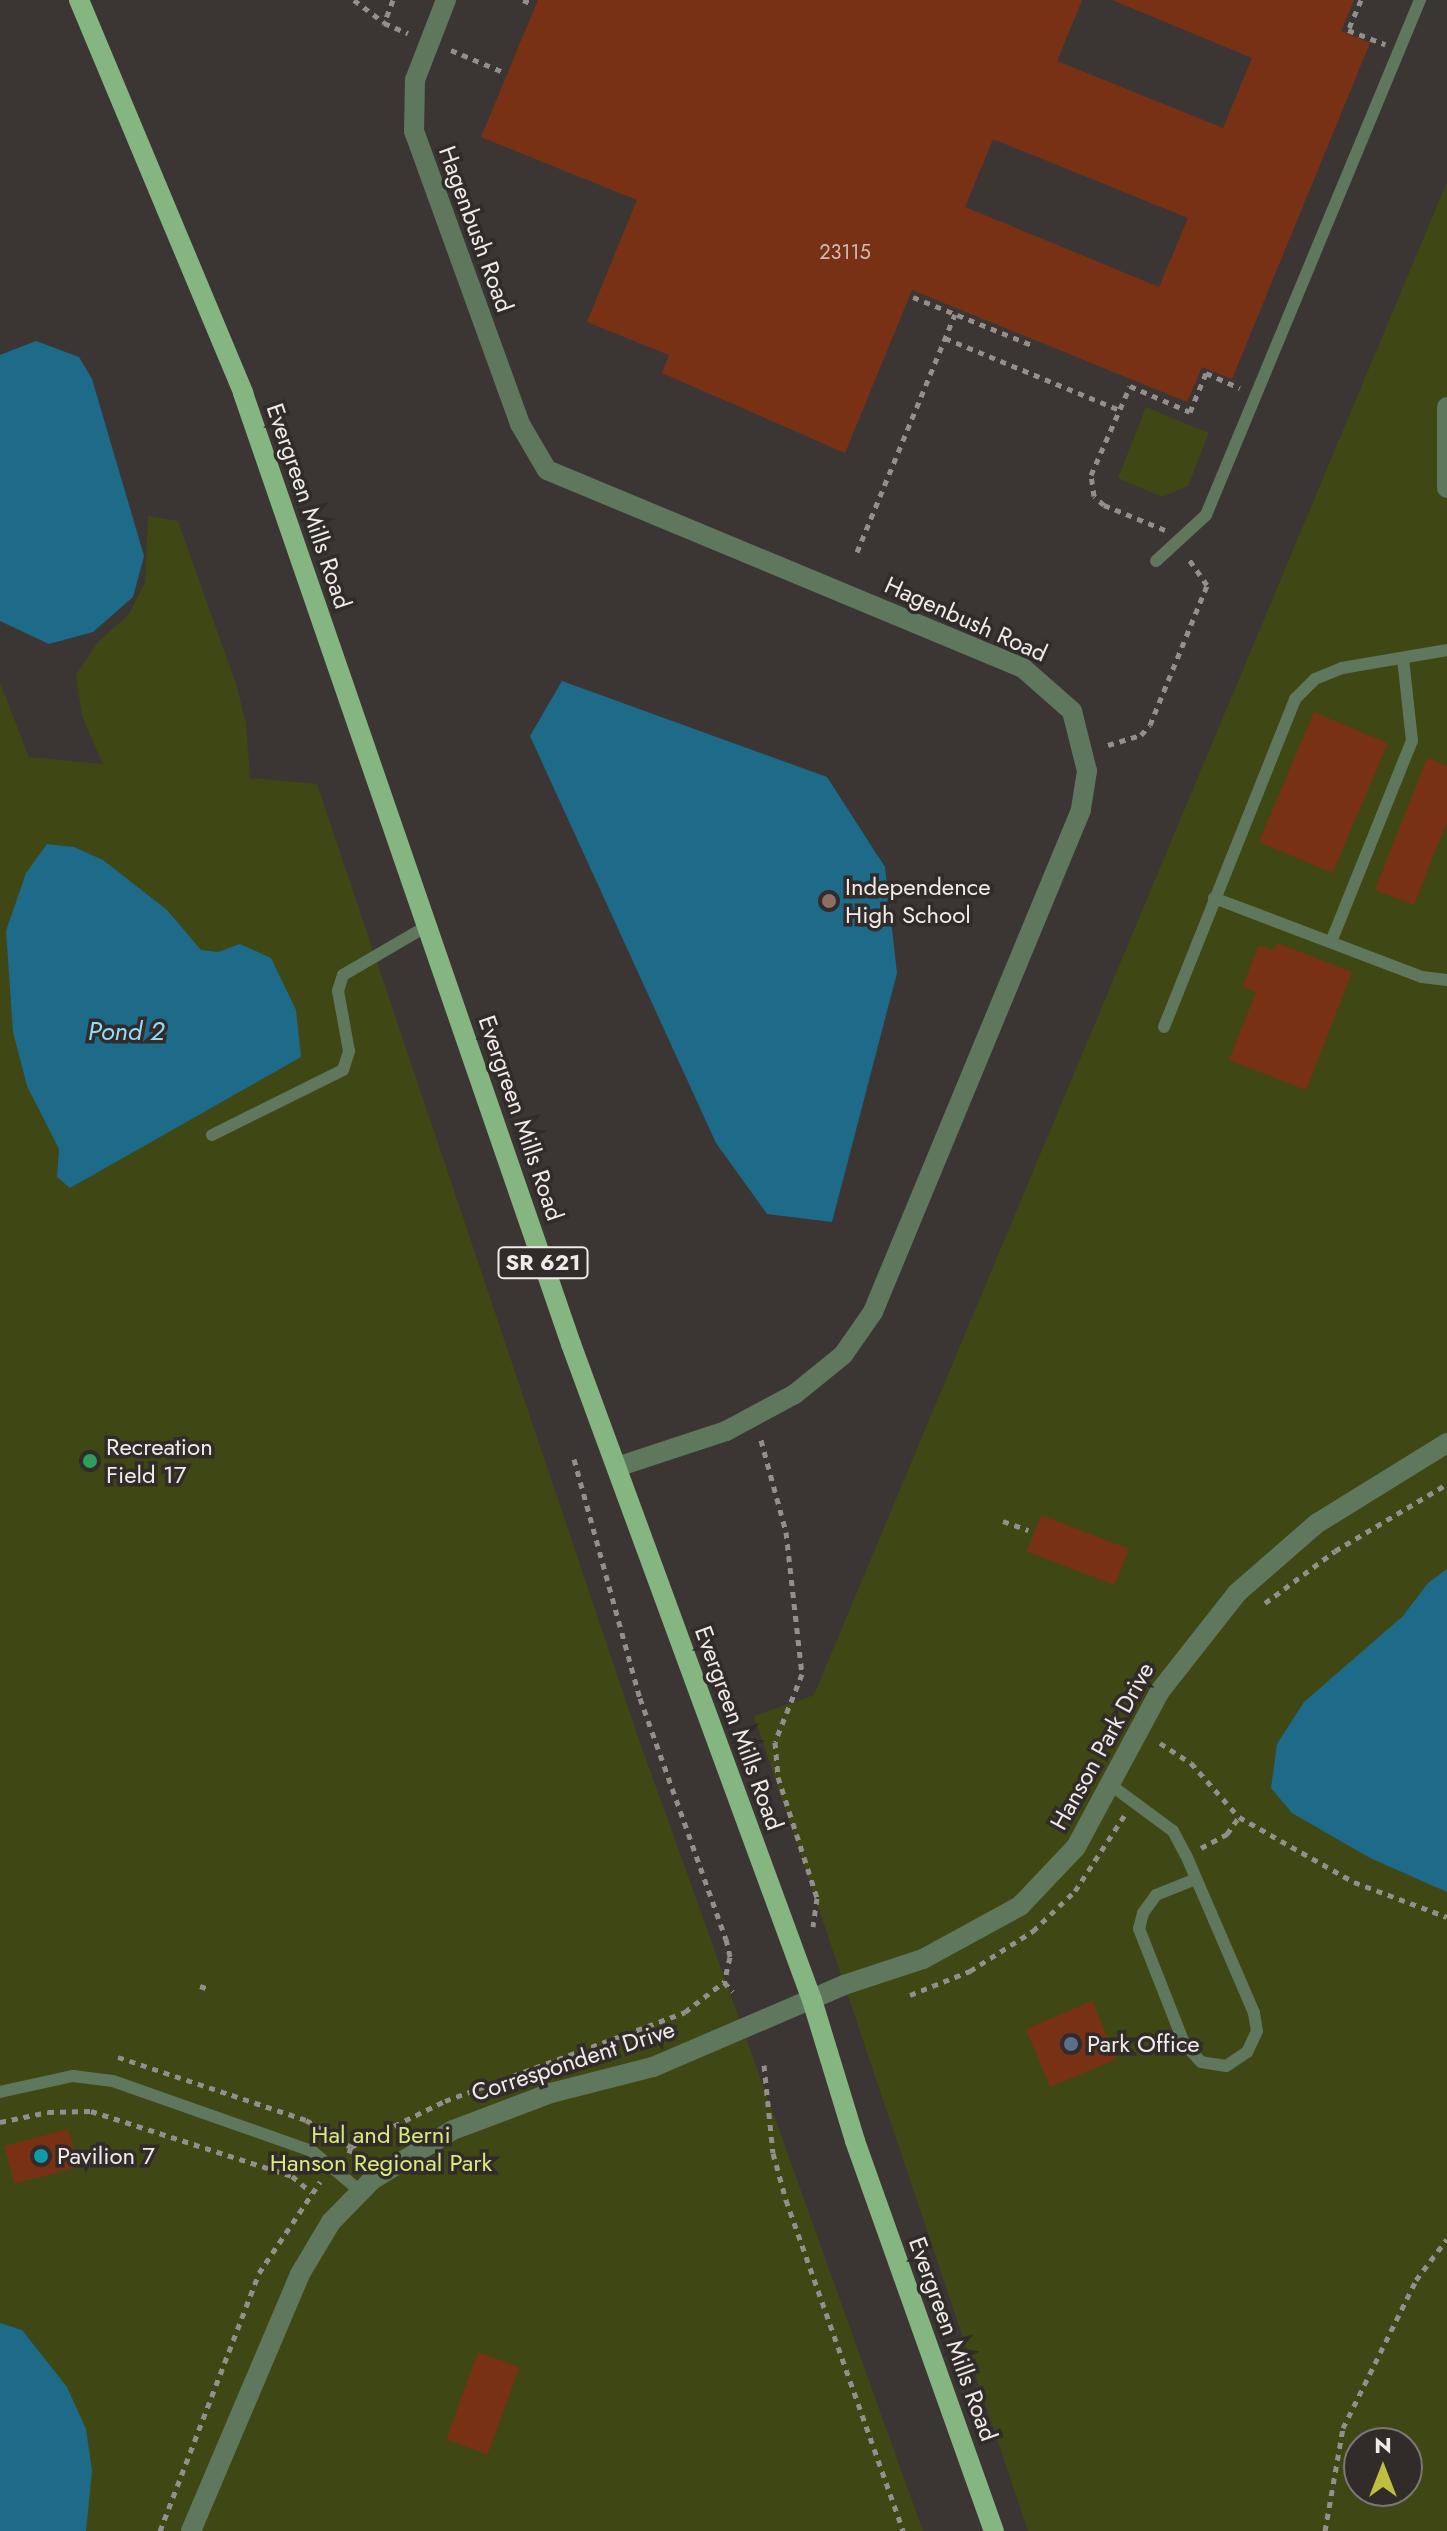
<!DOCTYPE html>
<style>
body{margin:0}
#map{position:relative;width:1447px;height:2531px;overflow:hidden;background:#3b3633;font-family:Jost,sans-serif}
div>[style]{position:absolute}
.green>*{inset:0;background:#3f4714}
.water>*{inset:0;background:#1d6b89}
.building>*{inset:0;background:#793115;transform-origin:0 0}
.path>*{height:5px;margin-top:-2.5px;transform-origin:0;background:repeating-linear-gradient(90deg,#938f8c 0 6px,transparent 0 12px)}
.lane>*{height:12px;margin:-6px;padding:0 6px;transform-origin:6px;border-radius:6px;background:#5f775d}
.street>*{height:20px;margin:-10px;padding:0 10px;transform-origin:10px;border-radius:10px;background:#5f775d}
.primary>*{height:20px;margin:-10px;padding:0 10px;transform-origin:10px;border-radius:10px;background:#85b681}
.dots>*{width:22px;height:22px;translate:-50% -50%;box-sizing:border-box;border:4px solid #312b2a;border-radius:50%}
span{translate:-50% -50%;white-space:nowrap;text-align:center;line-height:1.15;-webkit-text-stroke:7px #312b2a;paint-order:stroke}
.number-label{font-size:20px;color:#d2bcb4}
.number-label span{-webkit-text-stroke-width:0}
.shield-label span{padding:2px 6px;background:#312b2a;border:2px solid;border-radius:6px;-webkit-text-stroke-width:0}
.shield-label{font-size:22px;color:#efebe9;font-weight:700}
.street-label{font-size:24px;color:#efebe9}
.poi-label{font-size:24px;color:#efebe9}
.left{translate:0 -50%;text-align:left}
.park-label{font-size:24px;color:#d8eb7c}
.water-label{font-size:26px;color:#94dafa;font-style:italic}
.north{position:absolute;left:1343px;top:2427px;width:80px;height:80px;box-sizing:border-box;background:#312b2a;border:2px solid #7d7876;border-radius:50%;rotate:0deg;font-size:22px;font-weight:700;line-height:32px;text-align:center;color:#efebe9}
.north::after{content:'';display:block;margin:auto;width:28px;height:36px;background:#bfbe41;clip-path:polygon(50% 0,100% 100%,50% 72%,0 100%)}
</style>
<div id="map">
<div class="green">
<div style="clip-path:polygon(evenodd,1447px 182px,1447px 2531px,1028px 2531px,754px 1716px,814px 1695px,1447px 182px,1359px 2443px,1407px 2443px,1407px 2491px,1359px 2491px,1359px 2443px)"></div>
<div style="clip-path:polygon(1146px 407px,1209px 433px,1188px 486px,1162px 497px,1118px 478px)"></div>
<div style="clip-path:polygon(148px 516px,178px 521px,237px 687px,246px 723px,250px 778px,317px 784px,637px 1734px,923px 2531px,0 2531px,0 683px,29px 757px,103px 764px,82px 716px,76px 675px,98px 642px,129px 614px,145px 582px)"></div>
</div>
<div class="water">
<div style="clip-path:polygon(36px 341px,79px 357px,92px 379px,144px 556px,133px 597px,93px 632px,49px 644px,0 621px,0 355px)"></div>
<div style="clip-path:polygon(562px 681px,827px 777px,885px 867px,897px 973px,832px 1222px,767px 1214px,716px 1143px,530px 736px)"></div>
<div style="clip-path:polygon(47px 844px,74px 847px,103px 860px,167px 910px,201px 950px,218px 952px,240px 944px,271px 958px,296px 1010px,301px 1057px,70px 1188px,57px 1177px,59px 1149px,27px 1086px,13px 1032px,6px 931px,26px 873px)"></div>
<div style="clip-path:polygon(1447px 1569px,1447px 1892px,1370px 1858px,1292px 1813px,1271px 1788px,1277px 1744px,1304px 1702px,1403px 1616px,1428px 1583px)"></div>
<div style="clip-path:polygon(0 2323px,22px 2330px,67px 2387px,86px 2429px,92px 2471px,86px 2531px,0 2531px)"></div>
</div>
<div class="building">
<div style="clip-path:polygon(evenodd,538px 0,1082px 0,1057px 61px,1223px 128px,1252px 58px,1112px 0,1354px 0,1341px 31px,1370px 43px,1232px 379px,1202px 367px,1187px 402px,912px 290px,845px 453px,662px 373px,669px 355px,587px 322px,637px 200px,481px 137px,538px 0,993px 139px,1188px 218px,1159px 287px,965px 207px,993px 139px)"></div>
<div style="left:1314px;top:712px;width:80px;height:141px;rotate:23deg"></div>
<div style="clip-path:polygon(1427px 758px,1447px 766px,1447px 822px,1414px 905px,1375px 890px)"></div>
<div style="clip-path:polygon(1277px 943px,1352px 972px,1306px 1090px,1229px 1060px,1256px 992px,1242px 987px,1259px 945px,1274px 951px)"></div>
<div style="left:1041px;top:1515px;width:94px;height:39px;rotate:21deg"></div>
<div style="left:1092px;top:2001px;width:63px;height:72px;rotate:67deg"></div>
<div style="left:68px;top:2129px;width:39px;height:66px;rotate:75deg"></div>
<div style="left:478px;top:2352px;width:44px;height:93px;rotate:20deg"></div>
</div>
<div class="path">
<div style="left:354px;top:0;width:38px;rotate:37deg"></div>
<div style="left:393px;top:0;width:25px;rotate:111deg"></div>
<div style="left:384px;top:23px;width:26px;rotate:23deg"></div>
<div style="left:523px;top:0;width:11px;rotate:22deg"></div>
<div style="left:1361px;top:0;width:33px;rotate:113deg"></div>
<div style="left:1348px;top:30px;width:40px;rotate:21deg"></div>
<div style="left:451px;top:50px;width:56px;rotate:22.9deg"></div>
<div style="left:913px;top:297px;width:131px;rotate:22deg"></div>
<div style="left:945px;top:338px;width:189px;rotate:22.4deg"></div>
<div style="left:1165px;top:530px;width:66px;rotate:-157.7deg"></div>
<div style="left:1104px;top:505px;width:13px;rotate:-138deg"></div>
<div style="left:1094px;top:496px;width:21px;rotate:-98deg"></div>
<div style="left:1091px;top:475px;width:97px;rotate:-66.3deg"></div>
<div style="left:1130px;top:386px;width:65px;rotate:23.4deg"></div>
<div style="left:1190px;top:412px;width:42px;rotate:-67.7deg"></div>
<div style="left:1206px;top:373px;width:37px;rotate:24deg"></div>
<div style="left:857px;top:552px;width:257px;rotate:-67.6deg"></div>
<div style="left:1108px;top:745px;width:34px;rotate:-17deg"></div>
<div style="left:1141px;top:735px;width:13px;rotate:-48deg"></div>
<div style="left:1150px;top:725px;width:151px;rotate:-67.8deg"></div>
<div style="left:1207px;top:585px;width:35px;rotate:-125deg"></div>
<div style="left:761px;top:1440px;width:95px;rotate:74.8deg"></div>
<div style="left:786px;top:1532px;width:143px;rotate:83.6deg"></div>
<div style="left:802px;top:1674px;width:73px;rotate:111.7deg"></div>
<div style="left:775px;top:1742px;width:35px;rotate:85deg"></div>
<div style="left:778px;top:1777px;width:127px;rotate:72.1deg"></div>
<div style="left:817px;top:1898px;width:29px;rotate:98deg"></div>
<div style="left:574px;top:1459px;width:248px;rotate:74.6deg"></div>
<div style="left:640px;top:1698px;width:256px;rotate:70.4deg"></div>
<div style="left:726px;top:1939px;width:18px;rotate:77deg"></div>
<div style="left:730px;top:1957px;width:26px;rotate:103deg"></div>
<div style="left:724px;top:1982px;width:13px;rotate:48deg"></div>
<div style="left:1003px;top:1521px;width:27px;rotate:20deg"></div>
<div style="left:1265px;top:1603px;width:87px;rotate:-36.6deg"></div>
<div style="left:1335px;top:1551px;width:131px;rotate:-30.9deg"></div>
<div style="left:1160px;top:1743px;width:37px;rotate:33deg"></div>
<div style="left:1191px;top:1763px;width:72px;rotate:48.4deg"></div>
<div style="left:1239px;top:1817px;width:132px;rotate:29.5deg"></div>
<div style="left:1354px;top:1882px;width:99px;rotate:20.6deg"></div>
<div style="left:1201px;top:1848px;width:30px;rotate:-28deg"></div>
<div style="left:1227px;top:1834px;width:21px;rotate:-55deg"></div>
<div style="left:200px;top:1986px;width:9px;rotate:18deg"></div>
<div style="left:910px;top:1995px;width:65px;rotate:-21.8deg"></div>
<div style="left:970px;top:1971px;width:75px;rotate:-32.4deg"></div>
<div style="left:1033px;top:1931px;width:58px;rotate:-43.6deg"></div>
<div style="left:1075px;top:1891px;width:90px;rotate:-56.8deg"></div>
<div style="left:118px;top:2057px;width:198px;rotate:18.5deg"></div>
<div style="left:306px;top:2120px;width:52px;rotate:31deg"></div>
<div style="left:764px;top:2065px;width:88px;rotate:84.2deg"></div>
<div style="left:773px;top:2153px;width:49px;rotate:74.5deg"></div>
<div style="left:786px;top:2200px;width:351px;rotate:70.5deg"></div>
<div style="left:0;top:2122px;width:49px;rotate:-11.8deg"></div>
<div style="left:48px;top:2112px;width:43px;rotate:-1.3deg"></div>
<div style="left:91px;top:2111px;width:211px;rotate:17.9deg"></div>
<div style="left:292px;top:2176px;width:25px;rotate:40deg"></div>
<div style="left:349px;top:2153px;width:6px;rotate:-72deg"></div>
<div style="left:351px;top:2147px;width:105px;rotate:-26.1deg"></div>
<div style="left:445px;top:2101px;width:256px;rotate:-20.3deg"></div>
<div style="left:685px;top:2012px;width:49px;rotate:-37.6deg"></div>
<div style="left:160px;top:2531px;width:276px;rotate:-69deg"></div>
<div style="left:259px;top:2273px;width:110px;rotate:-56.2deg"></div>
<div style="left:1325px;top:2531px;width:105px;rotate:-80.1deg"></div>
<div style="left:1343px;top:2428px;width:165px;rotate:-63.7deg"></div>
<div style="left:1416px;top:2280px;width:51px;rotate:-52.9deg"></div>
</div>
<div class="lane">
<div style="left:1156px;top:561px;width:68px;rotate:-42.6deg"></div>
<div style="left:1206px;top:515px;width:558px;rotate:-67.44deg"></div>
<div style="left:1214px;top:898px;width:222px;rotate:20.8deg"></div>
<div style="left:1422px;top:977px;width:25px;rotate:7deg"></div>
<div style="left:1331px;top:942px;width:217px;rotate:-68.1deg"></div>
<div style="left:1412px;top:741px;width:83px;rotate:-96.2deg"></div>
<div style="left:1164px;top:1027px;width:353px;rotate:-68.2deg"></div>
<div style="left:1295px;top:699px;width:28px;rotate:-45deg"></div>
<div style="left:1315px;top:679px;width:29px;rotate:-22deg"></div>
<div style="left:1342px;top:668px;width:107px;rotate:-9.7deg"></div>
<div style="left:212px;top:1135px;width:146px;rotate:-26.4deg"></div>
<div style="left:343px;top:1070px;width:20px;rotate:-72deg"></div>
<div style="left:349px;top:1051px;width:61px;rotate:-100.4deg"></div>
<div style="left:338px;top:991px;width:17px;rotate:-73deg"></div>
<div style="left:343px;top:975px;width:97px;rotate:-30.3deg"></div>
<div style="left:1112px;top:1786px;width:76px;rotate:36.4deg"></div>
<div style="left:1173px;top:1831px;width:27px;rotate:62deg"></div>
<div style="left:1186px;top:1855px;width:172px;rotate:66.7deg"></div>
<div style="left:1254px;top:2013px;width:18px;rotate:81deg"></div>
<div style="left:1257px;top:2031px;width:23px;rotate:115deg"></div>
<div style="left:1247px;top:2052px;width:25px;rotate:146deg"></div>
<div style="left:1226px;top:2066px;width:25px;rotate:-171deg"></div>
<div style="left:1201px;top:2062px;width:25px;rotate:-132deg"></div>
<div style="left:1184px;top:2043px;width:123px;rotate:-111.5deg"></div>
<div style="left:1139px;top:1929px;width:16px;rotate:-76deg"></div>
<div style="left:1143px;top:1913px;width:22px;rotate:-54deg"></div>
<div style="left:1156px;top:1895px;width:43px;rotate:-21.8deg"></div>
<div style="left:0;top:2092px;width:75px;rotate:-12.4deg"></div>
<div style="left:73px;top:2076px;width:40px;rotate:7.1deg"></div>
<div style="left:113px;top:2081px;width:211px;rotate:19.4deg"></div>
<div style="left:312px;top:2151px;width:62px;rotate:39.8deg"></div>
</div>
<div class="street">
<div style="left:446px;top:0;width:86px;rotate:111.2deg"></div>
<div style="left:415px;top:80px;width:51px;rotate:91.1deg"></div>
<div style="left:414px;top:131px;width:312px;rotate:70.1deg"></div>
<div style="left:520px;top:424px;width:53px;rotate:59.6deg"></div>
<div style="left:547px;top:470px;width:516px;rotate:22.59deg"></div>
<div style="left:1023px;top:668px;width:65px;rotate:41.3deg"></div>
<div style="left:1072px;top:711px;width:62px;rotate:76deg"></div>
<div style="left:1087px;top:771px;width:39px;rotate:99deg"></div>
<div style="left:1081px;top:810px;width:543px;rotate:112.51deg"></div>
<div style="left:873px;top:1312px;width:52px;rotate:124.9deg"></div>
<div style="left:843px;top:1355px;width:62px;rotate:140.9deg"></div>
<div style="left:795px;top:1394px;width:78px;rotate:151.8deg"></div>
<div style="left:726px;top:1431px;width:115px;rotate:161.7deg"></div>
<div style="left:1447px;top:407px;width:81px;rotate:90deg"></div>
<div style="left:191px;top:2531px;width:279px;rotate:-67deg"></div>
<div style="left:300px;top:2274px;width:61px;rotate:-59.2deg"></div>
<div style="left:331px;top:2222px;width:59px;rotate:-45.7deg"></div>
<div style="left:372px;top:2180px;width:95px;rotate:-31.7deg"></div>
<div style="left:453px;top:2130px;width:105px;rotate:-20.7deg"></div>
<div style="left:551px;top:2093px;width:105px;rotate:-14.3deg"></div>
<div style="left:653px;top:2067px;width:208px;rotate:-23.2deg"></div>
<div style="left:844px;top:1985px;width:83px;rotate:-18.2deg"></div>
<div style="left:923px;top:1959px;width:111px;rotate:-28.7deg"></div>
<div style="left:1020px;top:1906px;width:81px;rotate:-46.5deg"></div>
<div style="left:1076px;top:1847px;width:177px;rotate:-61.7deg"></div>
<div style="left:1160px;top:1691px;width:125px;rotate:-51.8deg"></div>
<div style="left:1237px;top:1593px;width:105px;rotate:-41.1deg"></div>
<div style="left:1316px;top:1524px;width:154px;rotate:-31.7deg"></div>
</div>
<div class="primary">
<div style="left:79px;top:0;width:426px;rotate:67.3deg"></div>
<div style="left:243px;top:393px;width:1006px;rotate:70.97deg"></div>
<div style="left:571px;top:1344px;width:699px;rotate:69.83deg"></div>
<div style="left:812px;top:2000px;width:147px;rotate:73deg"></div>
<div style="left:855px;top:2141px;width:414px;rotate:70.4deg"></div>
</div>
<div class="dots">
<div style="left:829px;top:901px;background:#8d6e63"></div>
<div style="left:90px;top:1461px;background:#2e9e5b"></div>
<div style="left:1071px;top:2044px;background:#5c6f8a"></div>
<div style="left:41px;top:2156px;background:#0f9aa8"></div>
</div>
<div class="number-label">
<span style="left:845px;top:252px">23115</span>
</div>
<div class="shield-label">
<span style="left:543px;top:1263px">SR 621</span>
</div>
<div class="street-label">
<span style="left:476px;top:229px;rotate:70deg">Hagenbush Road</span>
<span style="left:309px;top:506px;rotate:71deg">Evergreen Mills Road</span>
<span style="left:966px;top:619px;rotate:24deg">Hagenbush Road</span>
<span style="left:521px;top:1118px;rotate:71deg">Evergreen Mills Road</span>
<span style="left:739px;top:1728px;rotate:70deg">Evergreen Mills Road</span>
<span style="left:1102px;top:1746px;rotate:-61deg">Hanson Park Drive</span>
<span style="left:573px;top:2061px;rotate:-18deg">Correspondent Drive</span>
<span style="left:953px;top:2339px;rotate:70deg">Evergreen Mills Road</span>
</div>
<div class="poi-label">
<span class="left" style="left:845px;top:901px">Independence<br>High School</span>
<span class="left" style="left:106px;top:1461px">Recreation<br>Field 17</span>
<span class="left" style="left:1087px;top:2044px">Park Office</span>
<span class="left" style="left:57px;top:2156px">Pavilion 7</span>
</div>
<div class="park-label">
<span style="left:381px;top:2149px">Hal and Berni<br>Hanson Regional Park</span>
</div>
<div class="water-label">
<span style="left:126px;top:1032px">Pond 2</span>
</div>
<div class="north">N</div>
</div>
